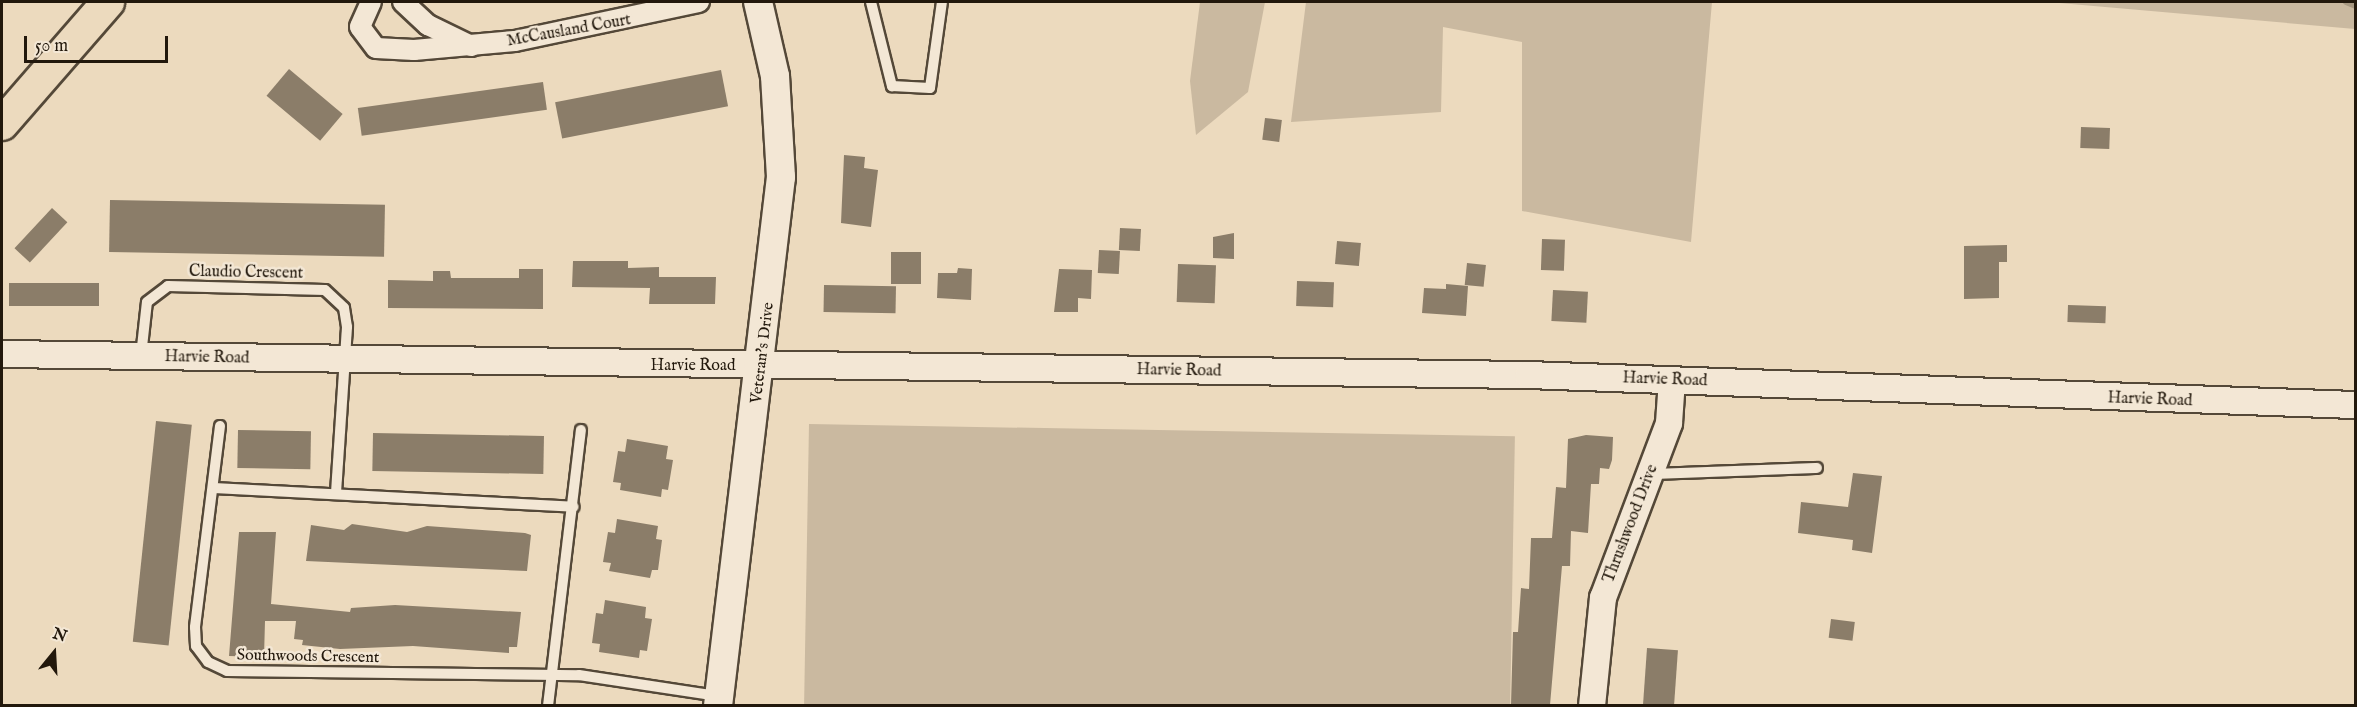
<!DOCTYPE html>
<style>
body{margin:0}
#map{position:relative;width:2357px;height:707px;overflow:hidden;background:#ecdabe;font-family:"IM FELL English",serif}
div>[style]{position:absolute}
.green>*{inset:0;background:#cab9a0;transform-origin:0 0}
.stream>*{height:6px;margin:-3px;padding:0 3px;transform-origin:3px;border-radius:3px;background:#a79881}
.building>*{inset:0;background:#8b7d69;transform-origin:0 0}
.roads{filter:drop-shadow(2px 0 #544838) drop-shadow(-2px 0 #544838) drop-shadow(0 2px #544838) drop-shadow(0 -2px #544838)}
.service>*{height:10px;margin:-5px;padding:0 5px;transform-origin:5px;border-radius:5px;background:#f3e7d5}
.minor>*{height:20px;margin:-10px;padding:0 10px;transform-origin:10px;border-radius:10px;background:#f3e7d5}
.tertiary>*{height:26px;margin:-13px;padding:0 13px;transform-origin:13px;border-radius:13px;background:#f3e7d5}
.secondary>*{height:28px;margin:-14px;padding:0 14px;transform-origin:14px;border-radius:14px;background:#f3e7d5}
.primary>*{height:32px;margin:-16px;padding:0 16px;transform-origin:16px;border-radius:16px;background:#ecdabe}
span{translate:-50% -50%;white-space:nowrap;text-align:center;line-height:1.15;-webkit-text-stroke:5px #f3e7d5;paint-order:stroke}
.street-label{font-size:16px;color:#22180c}
.frame{position:absolute;inset:0;border:3px solid #22180c;pointer-events:none}
.north{position:absolute;left:24px;top:623px;width:60px;height:60px;-webkit-text-stroke:4px #f3e7d5;paint-order:stroke;rotate:18deg;font-size:16px;font-weight:700;line-height:24px;text-align:center;color:#22180c}
.north::after{content:'';display:block;margin:auto;width:21px;height:27px;background:#22180c;clip-path:polygon(50% 0,100% 100%,50% 72%,0 100%)}
.scale{position:absolute;left:24px;top:36px;width:144px;height:27px;box-sizing:border-box;border:3px solid #22180c;border-top:0;padding-left:8px;font-size:18px;line-height:21px;white-space:nowrap;color:#22180c;-webkit-text-stroke:4px #f3e7d5;paint-order:stroke}
</style>
<div id="map">
<div class="green">
<div style="clip-path:polygon(1200px 2px,1265px 2px,1248px 92px,1196px 135px,1190px 81px)"></div>
<div style="clip-path:polygon(1306px 2px,1712px 2px,1691px 242px,1522px 211px,1522px 42px,1443px 27px,1441px 112px,1291px 122px)"></div>
<div style="clip-path:polygon(2048px 2px,2355px 2px,2355px 29px)"></div>
<div style="left:809px;top:424px;width:706px;height:284px;rotate:1deg"></div>
</div>
<div class="stream">
<div style="left:2346px;top:2px;width:11px;rotate:22deg"></div>
</div>
<div class="building">
<div style="left:289px;top:69px;width:70px;height:35px;rotate:40deg"></div>
<div style="left:721px;top:70px;width:37px;height:169px;rotate:79deg"></div>
<div style="left:543px;top:82px;width:28px;height:187px;rotate:82deg"></div>
<div style="left:1265px;top:118px;width:17px;height:22px;rotate:7deg"></div>
<div style="left:2081px;top:127px;width:29px;height:21px;rotate:2deg"></div>
<div style="clip-path:polygon(844px 155px,865px 157px,864px 168px,878px 170px,871px 227px,841px 223px)"></div>
<div style="left:110px;top:200px;width:275px;height:52px;rotate:1deg"></div>
<div style="left:52px;top:208px;width:21px;height:55px;rotate:43deg"></div>
<div style="left:1120px;top:228px;width:21px;height:22px;rotate:3deg"></div>
<div style="clip-path:polygon(1234px 233px,1234px 259px,1213px 258px,1213px 237px)"></div>
<div style="left:1542px;top:239px;width:23px;height:31px;rotate:2deg"></div>
<div style="left:1337px;top:241px;width:24px;height:23px;rotate:5deg"></div>
<div style="clip-path:polygon(2007px 245px,2007px 262px,1999px 262px,1999px 298px,1964px 299px,1964px 246px)"></div>
<div style="left:1099px;top:250px;width:21px;height:23px;rotate:3deg"></div>
<div style="left:891px;top:252px;width:30px;height:32px"></div>
<div style="clip-path:polygon(573px 261px,628px 261px,628px 268px,659px 267px,659px 277px,716px 277px,715px 304px,649px 304px,650px 288px,572px 287px)"></div>
<div style="left:1467px;top:263px;width:19px;height:22px;rotate:6deg"></div>
<div style="left:1178px;top:264px;width:38px;height:38px;rotate:2deg"></div>
<div style="clip-path:polygon(958px 268px,972px 269px,971px 300px,937px 298px,938px 273px,957px 273px)"></div>
<div style="clip-path:polygon(519px 269px,543px 269px,543px 309px,388px 308px,388px 280px,433px 281px,433px 271px,450px 271px,451px 278px,519px 278px)"></div>
<div style="clip-path:polygon(1059px 269px,1092px 270px,1091px 299px,1078px 298px,1078px 312px,1054px 312px)"></div>
<div style="left:1297px;top:281px;width:37px;height:25px;rotate:2deg"></div>
<div style="left:9px;top:283px;width:90px;height:23px"></div>
<div style="clip-path:polygon(1446px 284px,1468px 286px,1466px 316px,1422px 313px,1424px 288px,1446px 289px)"></div>
<div style="left:824px;top:285px;width:72px;height:27px;rotate:1deg"></div>
<div style="left:1553px;top:290px;width:35px;height:31px;rotate:3deg"></div>
<div style="left:2068px;top:305px;width:38px;height:17px;rotate:2deg"></div>
<div style="left:156px;top:421px;width:36px;height:222px;rotate:6deg"></div>
<div style="left:238px;top:430px;width:73px;height:38px;rotate:1deg"></div>
<div style="left:373px;top:433px;width:171px;height:38px;rotate:1deg"></div>
<div style="clip-path:polygon(1586px 435px,1613px 437px,1612px 460px,1609px 469px,1600px 468px,1599px 484px,1591px 484px,1588px 533px,1571px 531px,1570px 566px,1562px 566px,1550px 705px,1511px 705px,1513px 632px,1518px 632px,1521px 588px,1529px 589px,1531px 538px,1552px 538px,1556px 487px,1566px 488px,1568px 439px)"></div>
<div style="clip-path:polygon(627px 439px,668px 446px,666px 459px,673px 460px,668px 490px,662px 489px,661px 497px,620px 490px,621px 483px,613px 482px,618px 451px,625px 452px)"></div>
<div style="clip-path:polygon(1853px 473px,1882px 476px,1872px 553px,1852px 550px,1853px 540px,1798px 533px,1801px 502px,1848px 507px)"></div>
<div style="clip-path:polygon(617px 519px,658px 526px,656px 539px,662px 540px,658px 570px,652px 570px,650px 578px,609px 571px,611px 563px,603px 562px,608px 532px,615px 533px)"></div>
<div style="clip-path:polygon(352px 524px,407px 532px,427px 526px,525px 533px,531px 535px,527px 571px,306px 561px,311px 525px,344px 530px)"></div>
<div style="clip-path:polygon(239px 532px,276px 532px,271px 604px,350px 612px,351px 608px,395px 605px,521px 612px,517px 647px,509px 647px,509px 653px,413px 646px,340px 649px,302px 645px,303px 640px,294px 639px,296px 621px,265px 621px,264px 657px,229px 656px)"></div>
<div style="clip-path:polygon(605px 600px,646px 607px,645px 618px,652px 619px,647px 651px,640px 650px,639px 658px,599px 652px,600px 644px,592px 643px,596px 613px,603px 614px)"></div>
<div style="left:1831px;top:619px;width:24px;height:19px;rotate:7deg"></div>
<div style="left:1647px;top:648px;width:31px;height:57px;rotate:4deg"></div>
</div>
<div class="roads">
<div class="service">
<div style="left:871px;top:2px;width:87px;rotate:76deg"></div>
<div style="left:892px;top:86px;width:38px;rotate:3deg"></div>
<div style="left:930px;top:88px;width:87px;rotate:-82.1deg"></div>
<div style="left:141px;top:356px;width:54px;rotate:-83.7deg"></div>
<div style="left:147px;top:302px;width:26px;rotate:-37deg"></div>
<div style="left:168px;top:286px;width:157px;rotate:1.5deg"></div>
<div style="left:325px;top:290px;width:26px;rotate:43deg"></div>
<div style="left:344px;top:308px;width:19px;rotate:81deg"></div>
<div style="left:347px;top:327px;width:167px;rotate:93.8deg"></div>
<div style="left:220px;top:426px;width:203px;rotate:97.1deg"></div>
<div style="left:195px;top:627px;width:19px;rotate:87deg"></div>
<div style="left:196px;top:646px;width:20px;rotate:53deg"></div>
<div style="left:208px;top:662px;width:21px;rotate:25deg"></div>
<div style="left:227px;top:671px;width:352px;rotate:0.7deg"></div>
<div style="left:579px;top:675px;width:141px;rotate:8.6deg"></div>
<div style="left:1652px;top:474px;width:165px;rotate:-2.1deg"></div>
<div style="left:214px;top:488px;width:360px;rotate:3deg"></div>
<div style="left:548px;top:706px;width:278px;rotate:-83.2deg"></div>
</div>
<div class="minor">
<div style="left:371px;top:2px;width:27px;rotate:114deg"></div>
<div style="left:360px;top:27px;width:26px;rotate:53deg"></div>
<div style="left:376px;top:48px;width:38px;rotate:3deg"></div>
<div style="left:414px;top:50px;width:101px;rotate:-5.1deg"></div>
<div style="left:515px;top:41px;width:188px;rotate:-12deg"></div>
<div style="left:403px;top:2px;width:34px;rotate:43deg"></div>
<div style="left:428px;top:25px;width:48px;rotate:26deg"></div>
</div>
<div class="tertiary">
<div style="left:2px;top:354px;width:1526px;rotate:0.79deg"></div>
<div style="left:1528px;top:375px;width:829px;rotate:2.08deg"></div>
<div style="left:1592px;top:706px;width:109px;rotate:-84.2deg"></div>
<div style="left:1603px;top:598px;width:187px;rotate:-69.3deg"></div>
<div style="left:1669px;top:423px;width:43px;rotate:-86deg"></div>
</div>
<div class="secondary">
<div style="left:718px;top:706px;width:533px;rotate:-83.21deg"></div>
<div style="left:781px;top:177px;width:101px;rotate:-93.4deg"></div>
<div style="left:775px;top:76px;width:76px;rotate:-102.9deg"></div>
</div>
<div class="primary">
<div style="left:2px;top:124px;width:162px;rotate:-49deg"></div>
</div>
</div>
<div class="street-label">
<span style="left:569px;top:31px;rotate:-10deg">McCausland Court</span>
<span style="left:246px;top:273px;rotate:1deg">Claudio Crescent</span>
<span style="left:763px;top:353px;rotate:-83deg">Veteran's Drive</span>
<span style="left:207px;top:358px;rotate:1deg">Harvie Road</span>
<span style="left:693px;top:366px">Harvie Road</span>
<span style="left:1179px;top:371px;rotate:1deg">Harvie Road</span>
<span style="left:1665px;top:380px;rotate:2deg">Harvie Road</span>
<span style="left:2150px;top:400px;rotate:2deg">Harvie Road</span>
<span style="left:1631px;top:524px;rotate:-69deg">Thrushwood Drive</span>
<span style="left:308px;top:657px;rotate:1deg">Southwoods Crescent</span>
</div>
<div class="frame"></div>
<div class="north">N</div>
<div class="scale">50 m</div>
</div>
